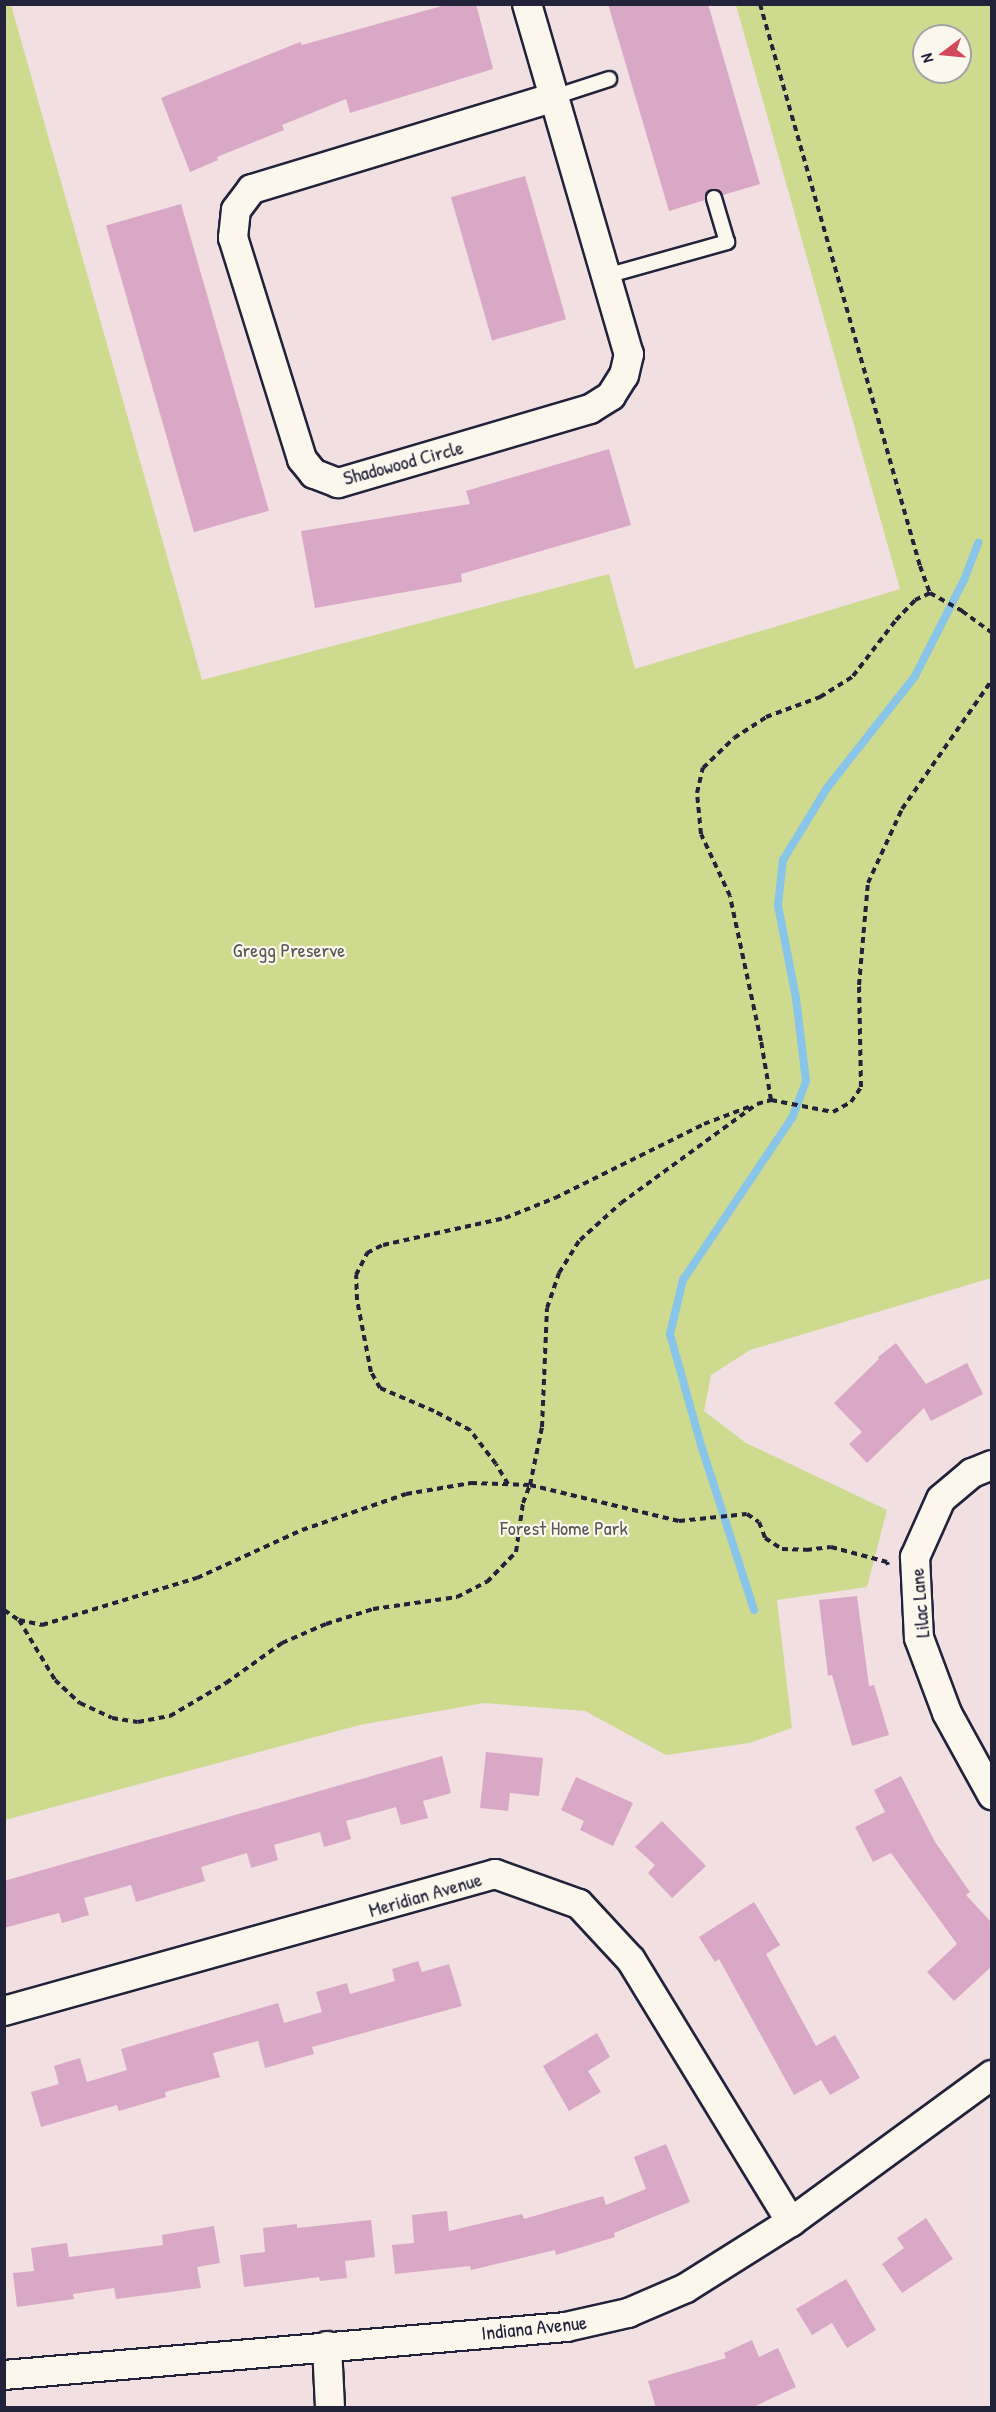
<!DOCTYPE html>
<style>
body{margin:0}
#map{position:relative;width:996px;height:2412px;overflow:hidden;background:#f1dfe1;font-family:"Patrick Hand",sans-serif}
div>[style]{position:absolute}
.green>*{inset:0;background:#ceda8e}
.stream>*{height:8px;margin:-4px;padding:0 4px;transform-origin:4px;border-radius:4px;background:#89c4e9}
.building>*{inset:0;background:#d9a8c6;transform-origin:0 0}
.path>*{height:4px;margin-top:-2px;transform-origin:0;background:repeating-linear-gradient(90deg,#22223b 0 6px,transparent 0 10.5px)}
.roads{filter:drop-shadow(2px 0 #22223b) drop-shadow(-2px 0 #22223b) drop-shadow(0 2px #22223b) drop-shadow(0 -2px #22223b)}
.lane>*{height:14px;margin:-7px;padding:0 7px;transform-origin:7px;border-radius:7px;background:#fbf7ec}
.street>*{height:28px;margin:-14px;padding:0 14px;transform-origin:14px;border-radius:14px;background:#fbf7ec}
span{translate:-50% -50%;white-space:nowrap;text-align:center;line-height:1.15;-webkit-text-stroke:4.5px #fbf7ec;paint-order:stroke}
.street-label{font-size:20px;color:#22223b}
.park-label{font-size:20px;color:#565954}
.frame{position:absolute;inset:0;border:6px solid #22223b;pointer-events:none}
.north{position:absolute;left:912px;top:24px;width:60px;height:60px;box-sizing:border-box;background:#fbf7ec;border:2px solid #a4a2a5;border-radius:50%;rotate:254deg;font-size:16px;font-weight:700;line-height:24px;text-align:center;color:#22223b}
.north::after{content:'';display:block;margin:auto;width:21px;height:27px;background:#d1495b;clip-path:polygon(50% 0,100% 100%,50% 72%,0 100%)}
</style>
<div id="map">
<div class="green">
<div style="clip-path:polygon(evenodd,5px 4px,11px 5px,202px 680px,609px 574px,635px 669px,900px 589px,736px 5px,991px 5px,991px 1278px,750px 1350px,711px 1375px,704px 1411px,746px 1443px,887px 1510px,867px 1587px,777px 1600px,792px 1728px,749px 1743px,666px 1755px,585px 1711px,484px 1703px,360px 1725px,5px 1820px,5px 4px,924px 36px,960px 36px,960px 72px,924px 72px,924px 36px)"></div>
</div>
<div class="stream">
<div style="left:754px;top:1610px;width:173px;rotate:-107.8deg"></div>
<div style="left:701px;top:1445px;width:115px;rotate:-105.6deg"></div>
<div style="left:670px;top:1334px;width:56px;rotate:-76.5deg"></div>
<div style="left:683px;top:1280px;width:195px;rotate:-56.1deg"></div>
<div style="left:792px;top:1118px;width:40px;rotate:-69deg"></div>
<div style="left:806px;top:1081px;width:84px;rotate:-96.9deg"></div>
<div style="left:796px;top:998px;width:95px;rotate:-101deg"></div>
<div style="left:778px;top:905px;width:45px;rotate:-83.7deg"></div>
<div style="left:783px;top:860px;width:84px;rotate:-58.6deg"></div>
<div style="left:827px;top:788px;width:142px;rotate:-51.8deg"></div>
<div style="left:915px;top:676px;width:108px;rotate:-63deg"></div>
<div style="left:964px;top:580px;width:40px;rotate:-69deg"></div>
</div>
<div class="building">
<div style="clip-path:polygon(449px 4px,476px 4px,493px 69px,350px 113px,346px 99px,282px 125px,284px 130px,217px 157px,218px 160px,190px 172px,161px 98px,300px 42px,302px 45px)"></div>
<div style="clip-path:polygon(608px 4px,708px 4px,760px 184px,723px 195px,717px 189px,711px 190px,705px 195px,705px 200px,669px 211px)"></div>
<div style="left:525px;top:176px;width:149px;height:77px;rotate:74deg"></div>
<div style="left:181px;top:204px;width:319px;height:78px;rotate:74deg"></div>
<div style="clip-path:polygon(609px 449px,631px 525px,461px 574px,462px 582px,315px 608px,301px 531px,470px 504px,466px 491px)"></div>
<div style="clip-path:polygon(896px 1343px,926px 1384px,967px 1363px,983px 1394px,931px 1421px,924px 1408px,867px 1463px,849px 1444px,862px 1432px,834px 1403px,879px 1359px,878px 1357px)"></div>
<div style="clip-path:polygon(857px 1596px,869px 1686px,874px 1685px,889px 1735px,852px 1746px,832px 1675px,828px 1676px,819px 1600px)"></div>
<div style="clip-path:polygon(486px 1752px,543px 1758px,539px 1796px,510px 1793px,508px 1811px,480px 1808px)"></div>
<div style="clip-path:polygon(442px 1756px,451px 1793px,423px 1801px,428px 1818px,401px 1825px,396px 1807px,346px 1821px,351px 1839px,324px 1847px,320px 1832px,274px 1845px,278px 1860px,251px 1868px,247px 1853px,201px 1867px,205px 1881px,162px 1894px,136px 1902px,131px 1885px,84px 1898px,89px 1915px,62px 1923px,59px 1913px,4px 1928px,4px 1881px)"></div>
<div style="clip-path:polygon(901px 1776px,935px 1842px,970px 1892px,966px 1895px,992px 1923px,992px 1966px,954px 2001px,927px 1972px,957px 1944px,891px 1853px,873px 1862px,855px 1827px,885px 1812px,874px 1790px)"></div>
<div style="clip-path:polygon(576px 1777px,633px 1803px,613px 1846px,580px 1830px,584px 1821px,561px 1810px)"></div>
<div style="clip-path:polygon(662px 1821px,706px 1866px,672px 1898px,648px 1873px,655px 1865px,635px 1847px)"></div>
<div style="clip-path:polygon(754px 1902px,780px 1945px,766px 1954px,816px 2046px,835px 2035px,860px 2078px,830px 2095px,821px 2080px,794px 2095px,719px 1959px,715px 1962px,699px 1937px)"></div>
<div style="clip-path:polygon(418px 1961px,422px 1972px,449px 1964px,462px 2006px,312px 2047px,314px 2054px,265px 2068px,258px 2041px,213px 2053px,220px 2077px,165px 2092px,166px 2097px,119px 2111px,117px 2105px,41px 2127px,31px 2092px,59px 2084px,54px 2066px,80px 2058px,87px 2082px,127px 2070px,121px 2049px,278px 2003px,284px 2023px,322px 2012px,316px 1992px,347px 1983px,350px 1994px,395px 1981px,392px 1969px)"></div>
<div style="clip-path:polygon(597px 2033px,610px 2057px,588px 2071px,601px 2092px,569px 2111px,543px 2066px)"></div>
<div style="clip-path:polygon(666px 2144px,690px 2202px,614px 2233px,615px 2237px,556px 2255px,555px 2250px,471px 2270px,470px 2266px,395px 2274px,392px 2245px,414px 2243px,412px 2215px,447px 2211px,449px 2231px,522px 2214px,524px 2219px,603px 2196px,606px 2205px,646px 2189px,634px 2157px)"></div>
<div style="clip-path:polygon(926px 2218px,953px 2259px,902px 2293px,882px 2264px,904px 2248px,897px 2238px)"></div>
<div style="clip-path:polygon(371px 2220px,375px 2257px,345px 2261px,347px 2278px,320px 2281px,319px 2277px,244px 2287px,240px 2255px,265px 2252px,263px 2228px,297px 2224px,297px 2228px)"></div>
<div style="clip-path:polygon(214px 2226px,220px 2263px,197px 2267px,201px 2288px,116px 2299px,114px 2288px,73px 2294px,74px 2299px,17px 2307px,13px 2273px,34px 2271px,31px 2248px,67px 2243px,69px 2257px,163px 2245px,162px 2235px)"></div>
<div style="clip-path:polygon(846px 2279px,876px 2330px,847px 2348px,832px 2323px,812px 2335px,796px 2309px)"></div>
<div style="clip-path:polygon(752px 2340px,759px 2357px,778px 2348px,796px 2387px,751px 2408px,656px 2408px,648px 2381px,726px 2358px,724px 2353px)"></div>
</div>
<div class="path">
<div style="left:760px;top:4px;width:584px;rotate:74.11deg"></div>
<div style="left:920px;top:566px;width:29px;rotate:70deg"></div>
<div style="left:930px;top:593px;width:37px;rotate:29deg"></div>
<div style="left:962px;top:611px;width:37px;rotate:36deg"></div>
<div style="left:771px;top:1100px;width:60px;rotate:-99.6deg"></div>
<div style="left:761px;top:1041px;width:148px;rotate:-102.1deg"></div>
<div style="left:730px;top:896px;width:68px;rotate:-115.1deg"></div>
<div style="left:701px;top:834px;width:41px;rotate:-95.6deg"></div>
<div style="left:697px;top:793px;width:26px;rotate:-77deg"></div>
<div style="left:703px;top:768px;width:43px;rotate:-44.1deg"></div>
<div style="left:734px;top:738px;width:38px;rotate:-33deg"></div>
<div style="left:766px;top:717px;width:58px;rotate:-20.3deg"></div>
<div style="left:820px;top:697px;width:39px;rotate:-32deg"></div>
<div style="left:853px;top:676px;width:71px;rotate:-52.5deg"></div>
<div style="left:896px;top:620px;width:28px;rotate:-46deg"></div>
<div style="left:915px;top:600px;width:17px;rotate:-25deg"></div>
<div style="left:508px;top:1484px;width:23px;rotate:-121deg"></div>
<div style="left:496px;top:1464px;width:43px;rotate:-127.4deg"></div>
<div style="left:470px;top:1430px;width:41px;rotate:-152.2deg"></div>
<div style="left:434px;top:1411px;width:59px;rotate:-156.9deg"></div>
<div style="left:380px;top:1388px;width:18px;rotate:-119deg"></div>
<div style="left:371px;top:1372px;width:73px;rotate:-101deg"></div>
<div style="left:357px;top:1300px;width:25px;rotate:-92deg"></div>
<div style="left:356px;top:1275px;width:25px;rotate:-63deg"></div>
<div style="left:367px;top:1253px;width:18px;rotate:-27deg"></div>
<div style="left:383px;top:1245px;width:125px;rotate:-12.5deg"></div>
<div style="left:505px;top:1218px;width:54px;rotate:-21.8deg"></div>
<div style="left:555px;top:1198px;width:166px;rotate:-26.4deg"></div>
<div style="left:704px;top:1124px;width:50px;rotate:-21deg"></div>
<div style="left:4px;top:1610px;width:18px;rotate:34deg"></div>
<div style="left:19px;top:1620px;width:24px;rotate:12deg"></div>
<div style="left:42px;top:1625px;width:162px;rotate:-16.9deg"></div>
<div style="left:197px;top:1578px;width:115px;rotate:-24.6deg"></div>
<div style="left:302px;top:1530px;width:110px;rotate:-19.1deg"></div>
<div style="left:406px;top:1494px;width:66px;rotate:-9.6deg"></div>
<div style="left:471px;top:1483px;width:59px;rotate:1.9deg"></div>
<div style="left:530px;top:1485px;width:153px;rotate:13.6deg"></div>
<div style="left:679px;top:1521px;width:68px;rotate:-5.9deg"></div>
<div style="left:747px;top:1514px;width:14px;rotate:34deg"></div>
<div style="left:759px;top:1522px;width:17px;rotate:69deg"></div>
<div style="left:765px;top:1538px;width:20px;rotate:33deg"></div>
<div style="left:782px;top:1549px;width:24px;rotate:2deg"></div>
<div style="left:806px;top:1550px;width:25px;rotate:-7deg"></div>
<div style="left:831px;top:1547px;width:58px;rotate:15deg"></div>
<div style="left:887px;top:1562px;width:3px;rotate:72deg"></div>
<div style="left:19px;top:1620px;width:70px;rotate:59deg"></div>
<div style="left:55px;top:1680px;width:34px;rotate:43deg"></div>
<div style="left:80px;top:1703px;width:35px;rotate:25deg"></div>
<div style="left:112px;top:1718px;width:26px;rotate:9deg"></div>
<div style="left:138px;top:1722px;width:33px;rotate:-11deg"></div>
<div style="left:170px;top:1716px;width:65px;rotate:-30.5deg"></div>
<div style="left:226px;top:1683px;width:69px;rotate:-35.5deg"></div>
<div style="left:282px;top:1643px;width:48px;rotate:-23.4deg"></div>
<div style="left:326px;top:1624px;width:49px;rotate:-17.7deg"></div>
<div style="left:373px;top:1609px;width:85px;rotate:-8.1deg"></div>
<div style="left:457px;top:1597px;width:34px;rotate:-27deg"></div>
<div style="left:487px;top:1582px;width:42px;rotate:-46deg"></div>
<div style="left:516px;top:1552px;width:49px;rotate:-81.9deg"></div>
<div style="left:523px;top:1503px;width:19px;rotate:-69deg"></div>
<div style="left:530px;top:1485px;width:59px;rotate:-78.3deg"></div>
<div style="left:542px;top:1427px;width:119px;rotate:-87.6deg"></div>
<div style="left:547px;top:1308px;width:37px;rotate:-71deg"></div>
<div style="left:559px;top:1273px;width:39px;rotate:-58deg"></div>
<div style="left:580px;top:1240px;width:55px;rotate:-42.1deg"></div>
<div style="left:621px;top:1203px;width:168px;rotate:-36.1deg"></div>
<div style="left:757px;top:1104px;width:15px;rotate:-16deg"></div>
<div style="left:771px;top:1100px;width:63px;rotate:11deg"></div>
<div style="left:833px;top:1112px;width:21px;rotate:-29deg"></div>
<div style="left:851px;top:1102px;width:18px;rotate:-56deg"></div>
<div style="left:861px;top:1087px;width:102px;rotate:-91.1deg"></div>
<div style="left:859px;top:985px;width:102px;rotate:-85deg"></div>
<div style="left:868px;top:883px;width:81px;rotate:-65.3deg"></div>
<div style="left:902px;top:809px;width:157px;rotate:-55.1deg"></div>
</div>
<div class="roads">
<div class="lane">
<div style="left:554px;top:97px;width:58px;rotate:-18.1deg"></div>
<div style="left:606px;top:276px;width:126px;rotate:-15.7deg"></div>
<div style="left:727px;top:242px;width:46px;rotate:-106.5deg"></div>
</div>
<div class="street">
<div style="left:527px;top:4px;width:365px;rotate:73.8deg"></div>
<div style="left:629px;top:354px;width:22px;rotate:103deg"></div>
<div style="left:624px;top:375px;width:25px;rotate:122deg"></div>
<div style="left:611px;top:396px;width:25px;rotate:148deg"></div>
<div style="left:590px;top:409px;width:263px;rotate:163.6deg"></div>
<div style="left:338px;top:483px;width:26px;rotate:-159deg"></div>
<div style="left:314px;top:474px;width:19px;rotate:-129deg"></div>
<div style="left:302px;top:459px;width:232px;rotate:-107.3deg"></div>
<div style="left:233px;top:238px;width:28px;rotate:-84deg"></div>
<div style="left:236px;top:210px;width:26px;rotate:-53deg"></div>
<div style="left:252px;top:189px;width:316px;rotate:-16.9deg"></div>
<div style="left:992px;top:1465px;width:22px;rotate:158deg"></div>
<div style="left:972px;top:1473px;width:40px;rotate:140deg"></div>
<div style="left:941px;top:1499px;width:64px;rotate:114.1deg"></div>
<div style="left:915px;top:1557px;width:81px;rotate:87.2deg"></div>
<div style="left:919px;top:1638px;width:80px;rotate:69.5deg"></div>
<div style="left:947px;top:1713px;width:94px;rotate:61.2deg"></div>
<div style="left:4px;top:2011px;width:510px;rotate:-15.59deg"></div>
<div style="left:495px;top:1874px;width:89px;rotate:19.7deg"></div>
<div style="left:579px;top:1904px;width:76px;rotate:47.1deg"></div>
<div style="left:631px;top:1960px;width:307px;rotate:58.6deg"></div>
<div style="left:327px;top:2346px;width:62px;rotate:87.2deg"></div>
<div style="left:4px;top:2375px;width:564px;rotate:-4.88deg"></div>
<div style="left:566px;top:2327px;width:64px;rotate:-12.7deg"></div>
<div style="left:628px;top:2313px;width:63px;rotate:-23.3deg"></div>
<div style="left:686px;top:2288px;width:124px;rotate:-32.2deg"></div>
<div style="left:791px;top:2222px;width:249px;rotate:-36.2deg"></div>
</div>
</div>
<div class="street-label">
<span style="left:403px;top:462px;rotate:-15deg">Shadowood Circle</span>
<span style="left:919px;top:1603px;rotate:-95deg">Lilac Lane</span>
<span style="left:425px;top:1894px;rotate:-16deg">Meridian Avenue</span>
<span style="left:534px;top:2327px;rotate:-6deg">Indiana Avenue</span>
</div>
<div class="park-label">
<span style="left:289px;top:949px">Gregg Preserve</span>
<span style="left:564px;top:1527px">Forest Home Park</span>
</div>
<div class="frame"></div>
<div class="north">N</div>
</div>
